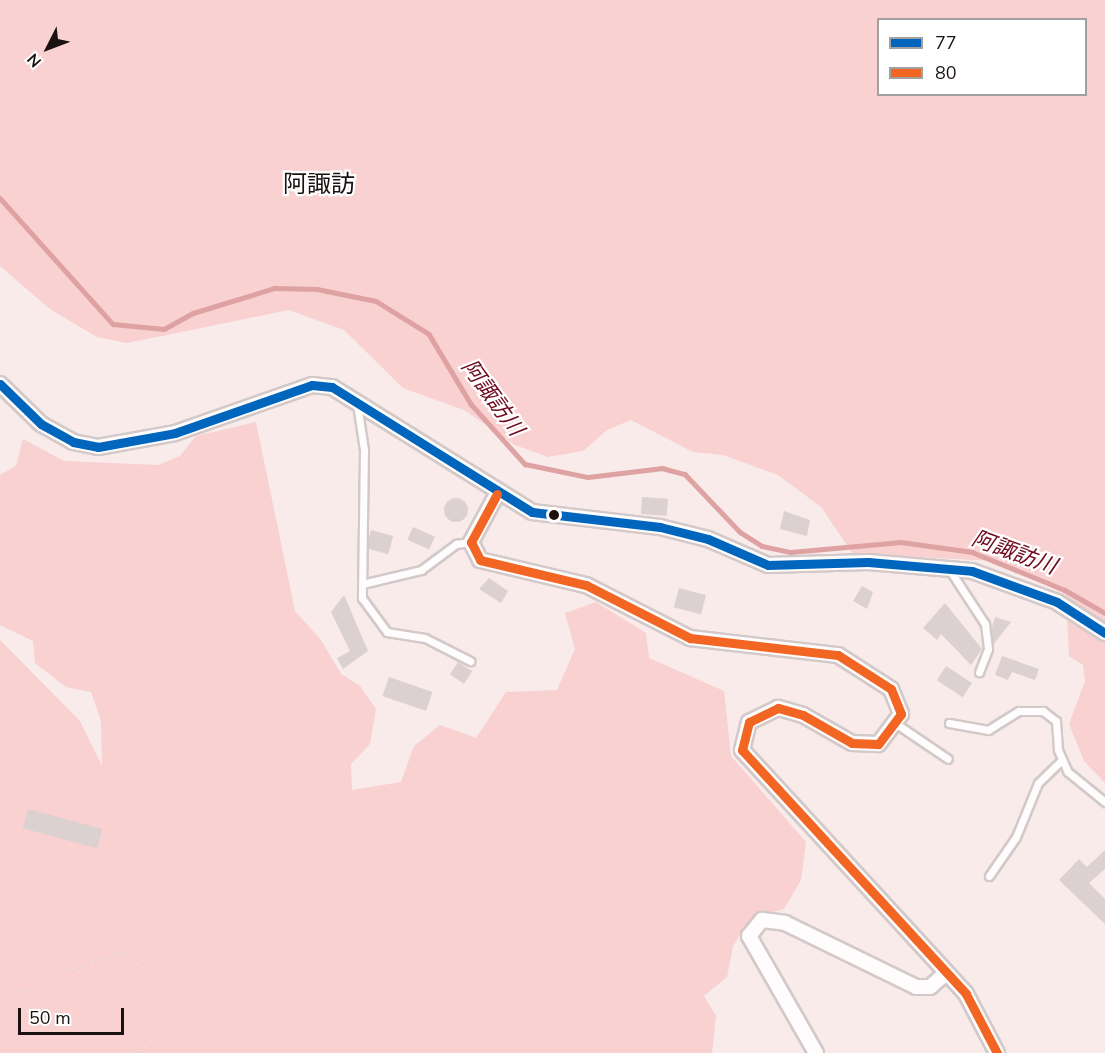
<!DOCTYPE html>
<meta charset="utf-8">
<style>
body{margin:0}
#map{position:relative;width:1105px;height:1053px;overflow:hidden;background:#f8ebea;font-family:"Nunito Sans","Noto Sans JP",sans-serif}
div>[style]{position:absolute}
.green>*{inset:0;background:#f8d1d0}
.stream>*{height:4.5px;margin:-2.25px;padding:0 2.25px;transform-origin:2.25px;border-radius:2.25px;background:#dea2a2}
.building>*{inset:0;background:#dcd1d1;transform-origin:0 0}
.round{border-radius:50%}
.path>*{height:2px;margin-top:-1px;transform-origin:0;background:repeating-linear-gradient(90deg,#dad6d6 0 1.5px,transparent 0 6px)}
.roads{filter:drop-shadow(2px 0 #d3c9c9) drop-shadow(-2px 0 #d3c9c9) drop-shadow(0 2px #d3c9c9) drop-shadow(0 -2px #d3c9c9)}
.service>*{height:7px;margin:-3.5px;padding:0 3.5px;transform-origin:3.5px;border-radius:3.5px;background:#fefcfc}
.minor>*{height:14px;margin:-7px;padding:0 7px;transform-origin:7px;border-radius:7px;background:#fefcfc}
.bus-1>*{height:9px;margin:-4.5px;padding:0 4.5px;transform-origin:4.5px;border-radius:4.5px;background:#0065bd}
.bus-2>*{height:9px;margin:-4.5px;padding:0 4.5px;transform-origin:4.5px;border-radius:4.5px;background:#f26522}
.dots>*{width:16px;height:16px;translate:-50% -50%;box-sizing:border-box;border:3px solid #fff;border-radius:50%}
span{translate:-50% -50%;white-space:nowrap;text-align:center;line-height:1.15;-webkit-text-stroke:4.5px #fff;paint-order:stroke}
.water-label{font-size:22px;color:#6f0a1e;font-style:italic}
.quarter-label{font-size:24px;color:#1a1111}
.legend{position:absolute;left:877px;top:18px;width:210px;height:78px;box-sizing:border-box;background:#fff;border:2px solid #a3a0a0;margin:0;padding:8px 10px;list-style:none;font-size:18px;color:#1a1111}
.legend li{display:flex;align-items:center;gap:12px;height:30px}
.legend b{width:30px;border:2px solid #a3a0a0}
.north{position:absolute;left:18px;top:18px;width:60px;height:60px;-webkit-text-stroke:4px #fff;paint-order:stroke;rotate:228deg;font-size:16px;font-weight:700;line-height:24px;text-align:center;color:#1a1111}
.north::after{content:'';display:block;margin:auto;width:21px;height:27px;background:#1a1111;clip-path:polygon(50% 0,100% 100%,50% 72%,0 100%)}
.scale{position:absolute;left:18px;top:1008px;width:106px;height:27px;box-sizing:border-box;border:3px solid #1a1111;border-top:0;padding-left:8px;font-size:18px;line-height:21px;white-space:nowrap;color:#1a1111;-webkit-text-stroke:4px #fff;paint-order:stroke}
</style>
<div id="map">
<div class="green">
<div style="clip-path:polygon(evenodd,0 0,1105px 0,1105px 783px,1084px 761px,1069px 724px,1085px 681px,1083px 665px,1069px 656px,1066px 595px,997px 561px,853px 554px,821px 507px,778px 475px,723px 455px,693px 452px,631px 420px,607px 430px,583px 451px,548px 457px,515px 445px,464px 410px,403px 388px,344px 330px,289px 310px,127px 343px,97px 337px,50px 309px,0 266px,0 0,878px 20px,1086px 20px,1086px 94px,878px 94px,878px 20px)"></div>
<div style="clip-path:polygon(256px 422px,295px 611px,321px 640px,341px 674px,360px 686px,376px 709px,370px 744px,351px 764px,352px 790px,401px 782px,414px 746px,440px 725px,476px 738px,506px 692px,557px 690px,575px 649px,565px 613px,596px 602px,646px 633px,649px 658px,724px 691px,731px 756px,806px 842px,801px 880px,784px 909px,750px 919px,733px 946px,727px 977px,704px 996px,716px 1016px,712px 1053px,0 1053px,0 640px,80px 721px,102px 766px,101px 721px,91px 692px,66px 687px,35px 663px,33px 641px,0 625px,0 475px,16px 466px,23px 439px,64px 461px,158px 465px,180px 456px,196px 436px)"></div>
</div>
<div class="stream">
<div style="left:0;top:198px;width:169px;rotate:48.1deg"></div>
<div style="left:113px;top:324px;width:51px;rotate:5.6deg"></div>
<div style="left:164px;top:329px;width:33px;rotate:-29deg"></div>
<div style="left:193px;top:313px;width:86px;rotate:-17deg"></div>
<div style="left:275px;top:288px;width:42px;rotate:1.4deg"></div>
<div style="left:317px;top:289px;width:60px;rotate:11.5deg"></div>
<div style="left:376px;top:301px;width:62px;rotate:31.9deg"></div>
<div style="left:429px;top:334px;width:82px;rotate:59deg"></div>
<div style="left:471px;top:404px;width:81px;rotate:48deg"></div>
<div style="left:525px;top:464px;width:64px;rotate:11.7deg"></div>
<div style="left:588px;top:477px;width:75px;rotate:-6.9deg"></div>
<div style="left:662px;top:468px;width:24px;rotate:15deg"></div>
<div style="left:685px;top:474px;width:80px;rotate:46.5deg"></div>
<div style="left:740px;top:532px;width:26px;rotate:32deg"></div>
<div style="left:762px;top:546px;width:30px;rotate:12deg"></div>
<div style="left:791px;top:552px;width:110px;rotate:-5.2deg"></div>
<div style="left:901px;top:542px;width:72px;rotate:8deg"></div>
<div style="left:972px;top:552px;width:100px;rotate:22.2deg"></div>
<div style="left:1065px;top:590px;width:46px;rotate:29.9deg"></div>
</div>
<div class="building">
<div style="left:642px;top:497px;width:26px;height:17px;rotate:4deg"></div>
<div class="round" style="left:444px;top:498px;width:24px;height:24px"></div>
<div style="clip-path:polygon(784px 511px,810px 520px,807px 536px,780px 529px)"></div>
<div style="left:413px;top:527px;width:24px;height:14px;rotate:24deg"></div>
<div style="left:371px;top:530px;width:23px;height:19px;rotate:15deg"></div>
<div style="clip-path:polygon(489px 578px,508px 591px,501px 603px,479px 589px)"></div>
<div style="clip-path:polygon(862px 586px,873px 592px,867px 609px,853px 601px)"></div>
<div style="left:679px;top:588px;width:28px;height:20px;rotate:15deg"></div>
<div style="clip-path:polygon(344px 595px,368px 651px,343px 669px,337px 658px,350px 651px,331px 612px)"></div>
<div style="clip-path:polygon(945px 603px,982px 649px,971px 665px,941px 634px,937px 640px,923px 628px)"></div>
<div style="clip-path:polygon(995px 617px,1011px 622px,993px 645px,991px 630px)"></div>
<div style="clip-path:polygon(1002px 656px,1039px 669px,1035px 680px,1012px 672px,1008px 680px,995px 675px)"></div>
<div style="left:458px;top:662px;width:17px;height:15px;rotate:33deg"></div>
<div style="left:946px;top:666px;width:31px;height:17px;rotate:33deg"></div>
<div style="left:389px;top:677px;width:46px;height:20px;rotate:19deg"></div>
<div style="left:28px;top:809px;width:77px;height:20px;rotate:15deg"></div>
<div style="clip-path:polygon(1105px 850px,1105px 869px,1089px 883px,1105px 899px,1105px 924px,1059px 880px,1079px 859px,1087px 867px)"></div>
</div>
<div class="path">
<div style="left:0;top:1001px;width:126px;rotate:-22.5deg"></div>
<div style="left:116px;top:953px;width:17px;rotate:10deg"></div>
<div style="left:133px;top:956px;width:36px;rotate:36deg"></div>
<div style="left:162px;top:977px;width:20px;rotate:79deg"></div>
<div style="left:166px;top:997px;width:62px;rotate:115.7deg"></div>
</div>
<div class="roads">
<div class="service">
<div style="left:357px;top:404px;width:47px;rotate:81.3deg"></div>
<div style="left:364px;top:450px;width:148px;rotate:90.8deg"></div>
<div style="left:362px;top:598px;width:42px;rotate:53.7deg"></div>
<div style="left:387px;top:632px;width:38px;rotate:9deg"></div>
<div style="left:425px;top:638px;width:51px;rotate:27.1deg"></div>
<div style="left:949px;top:569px;width:66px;rotate:56.8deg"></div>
<div style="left:985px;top:624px;width:25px;rotate:83deg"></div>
<div style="left:988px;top:649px;width:25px;rotate:111deg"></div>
<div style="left:362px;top:584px;width:61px;rotate:-13.3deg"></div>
<div style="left:421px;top:570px;width:44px;rotate:-36.6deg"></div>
<div style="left:456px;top:544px;width:15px;rotate:-8deg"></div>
<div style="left:949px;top:723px;width:40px;rotate:10deg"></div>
<div style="left:988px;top:730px;width:36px;rotate:-32deg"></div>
<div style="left:1019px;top:711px;width:24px"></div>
<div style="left:1043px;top:711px;width:16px;rotate:38deg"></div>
<div style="left:1056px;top:721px;width:29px;rotate:86deg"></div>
<div style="left:1058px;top:750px;width:24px;rotate:66deg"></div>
<div style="left:1068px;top:772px;width:48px;rotate:39deg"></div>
<div style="left:898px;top:725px;width:60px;rotate:34.2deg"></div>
<div style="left:989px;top:876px;width:47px;rotate:-55.3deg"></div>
<div style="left:1016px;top:837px;width:58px;rotate:-67.8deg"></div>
<div style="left:1038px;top:783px;width:32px;rotate:-44deg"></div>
</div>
<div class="minor">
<div style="left:0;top:384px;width:57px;rotate:44.3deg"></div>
<div style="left:41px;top:424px;width:37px;rotate:29deg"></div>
<div style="left:73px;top:442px;width:25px;rotate:11deg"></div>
<div style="left:98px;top:447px;width:78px;rotate:-10.3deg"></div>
<div style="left:175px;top:433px;width:145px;rotate:-19.3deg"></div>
<div style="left:312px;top:385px;width:20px;rotate:6deg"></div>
<div style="left:332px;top:387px;width:236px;rotate:32deg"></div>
<div style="left:532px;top:512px;width:129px;rotate:6.7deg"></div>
<div style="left:660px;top:527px;width:49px;rotate:14deg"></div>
<div style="left:708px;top:539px;width:65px;rotate:23.4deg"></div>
<div style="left:768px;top:565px;width:100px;rotate:-1.7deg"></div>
<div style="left:868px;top:562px;width:104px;rotate:4.9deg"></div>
<div style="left:972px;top:571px;width:90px;rotate:20deg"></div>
<div style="left:1057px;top:602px;width:57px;rotate:32.9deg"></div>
<div style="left:497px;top:494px;width:55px;rotate:118.4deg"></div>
<div style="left:471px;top:542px;width:20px;rotate:63deg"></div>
<div style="left:480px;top:560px;width:109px;rotate:13.3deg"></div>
<div style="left:586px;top:585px;width:117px;rotate:27deg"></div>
<div style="left:690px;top:638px;width:149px;rotate:6.6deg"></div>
<div style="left:838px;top:655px;width:63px;rotate:32.7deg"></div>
<div style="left:891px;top:689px;width:27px;rotate:68deg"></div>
<div style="left:901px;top:714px;width:38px;rotate:127deg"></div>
<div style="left:878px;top:744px;width:26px;rotate:-178deg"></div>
<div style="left:852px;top:743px;width:56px;rotate:-150.3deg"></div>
<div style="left:803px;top:715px;width:26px;rotate:-164deg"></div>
<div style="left:778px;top:708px;width:32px;rotate:154deg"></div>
<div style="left:749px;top:722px;width:29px;rotate:104deg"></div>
<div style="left:742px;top:750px;width:331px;rotate:47.4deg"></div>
<div style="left:966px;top:994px;width:67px;rotate:62.3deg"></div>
<div style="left:816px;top:1053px;width:135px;rotate:-119.8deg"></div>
<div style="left:749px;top:936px;width:21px;rotate:-51deg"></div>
<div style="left:762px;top:920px;width:23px;rotate:7deg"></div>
<div style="left:785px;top:923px;width:146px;rotate:26deg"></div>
<div style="left:916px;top:987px;width:14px"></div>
<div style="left:930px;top:987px;width:20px;rotate:-41deg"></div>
</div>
</div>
<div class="bus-1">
<div style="left:0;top:384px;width:57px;rotate:44.3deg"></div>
<div style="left:41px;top:424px;width:37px;rotate:29deg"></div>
<div style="left:73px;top:442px;width:25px;rotate:11deg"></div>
<div style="left:98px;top:447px;width:78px;rotate:-10.3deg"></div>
<div style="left:175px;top:433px;width:145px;rotate:-19.3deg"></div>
<div style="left:312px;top:385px;width:20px;rotate:6deg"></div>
<div style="left:332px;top:387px;width:236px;rotate:32deg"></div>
<div style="left:532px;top:512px;width:129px;rotate:6.7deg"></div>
<div style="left:660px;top:527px;width:49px;rotate:14deg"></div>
<div style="left:708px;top:539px;width:65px;rotate:23.4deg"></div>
<div style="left:768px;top:565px;width:100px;rotate:-1.7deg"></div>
<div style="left:868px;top:562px;width:104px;rotate:4.9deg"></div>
<div style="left:972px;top:571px;width:90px;rotate:20deg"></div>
<div style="left:1057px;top:602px;width:57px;rotate:32.9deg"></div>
</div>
<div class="bus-2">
<div style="left:497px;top:494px;width:55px;rotate:118.4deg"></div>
<div style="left:471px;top:542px;width:20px;rotate:63deg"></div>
<div style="left:480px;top:560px;width:109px;rotate:13.3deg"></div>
<div style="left:586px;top:585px;width:117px;rotate:27deg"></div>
<div style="left:690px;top:638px;width:149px;rotate:6.6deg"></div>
<div style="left:838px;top:655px;width:63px;rotate:32.7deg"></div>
<div style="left:891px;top:689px;width:27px;rotate:68deg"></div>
<div style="left:901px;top:714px;width:38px;rotate:127deg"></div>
<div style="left:878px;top:744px;width:26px;rotate:-178deg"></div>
<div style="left:852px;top:743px;width:56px;rotate:-150.3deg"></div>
<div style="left:803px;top:715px;width:26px;rotate:-164deg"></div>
<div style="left:778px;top:708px;width:32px;rotate:154deg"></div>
<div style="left:749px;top:722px;width:29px;rotate:104deg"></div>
<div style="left:742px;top:750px;width:331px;rotate:47.4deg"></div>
<div style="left:966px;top:994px;width:67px;rotate:62.3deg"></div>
</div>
<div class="dots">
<div style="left:554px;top:515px;background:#1a1111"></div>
</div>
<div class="water-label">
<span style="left:492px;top:398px;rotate:54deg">阿諏訪川</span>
<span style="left:1014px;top:553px;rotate:20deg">阿諏訪川</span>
</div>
<div class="quarter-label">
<span style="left:319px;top:185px">阿諏訪</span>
</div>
<ul class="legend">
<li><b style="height:8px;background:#0065bd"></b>77</li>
<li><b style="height:8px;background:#f26522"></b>80</li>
</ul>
<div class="north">N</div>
<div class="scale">50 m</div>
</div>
